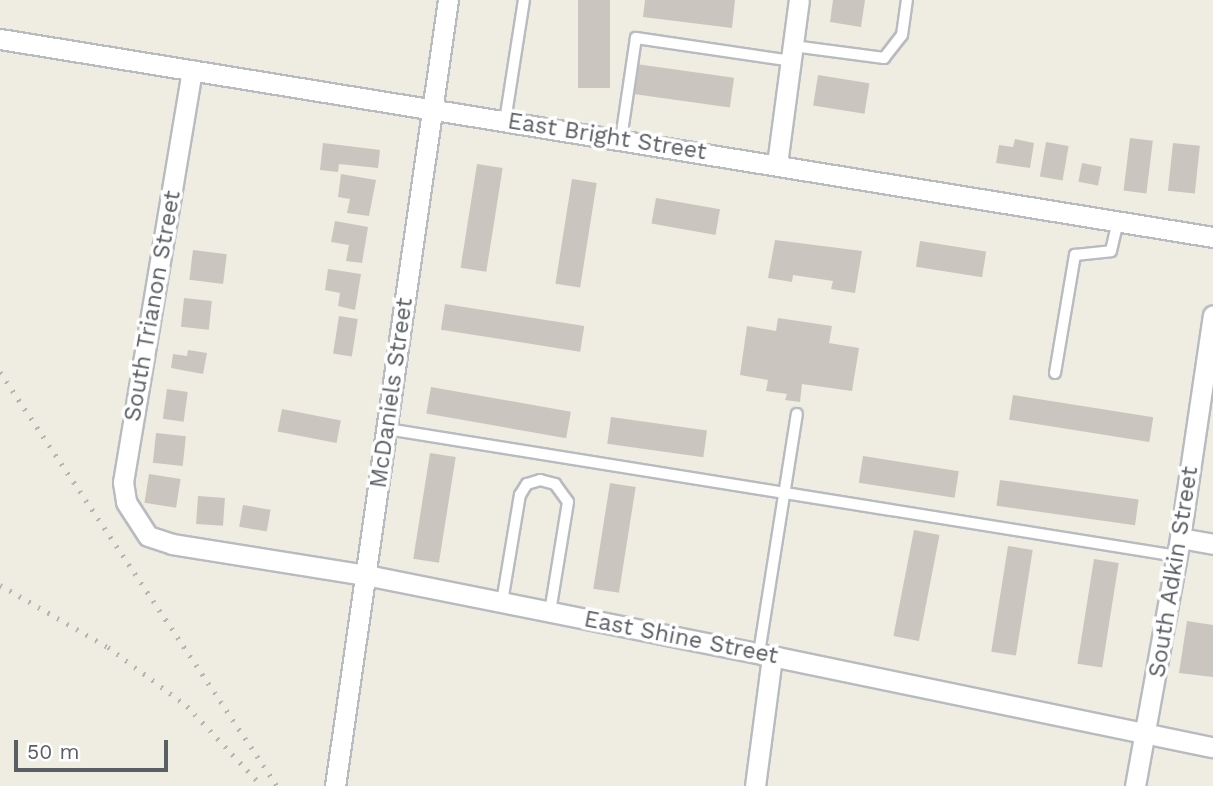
<!DOCTYPE html>
<style>
body{margin:0}
#map{position:relative;width:1213px;height:786px;overflow:hidden;background:#efece2;font-family:"Work Sans",sans-serif}
div>[style]{position:absolute}
.building>*{inset:0;background:#cac6bf;transform-origin:0 0}
.roads{filter:drop-shadow(2px 0 #b8bbc0) drop-shadow(-2px 0 #b8bbc0) drop-shadow(0 2px #b8bbc0) drop-shadow(0 -2px #b8bbc0)}
.lane>*{height:10px;margin:-5px;padding:0 5px;transform-origin:5px;border-radius:5px;background:#fff}
.street>*{height:19px;margin:-9.5px;padding:0 9.5px;transform-origin:9.5px;border-radius:9.5px;background:#fff}
.rail>*{height:5px;margin-top:-2.5px;transform-origin:0;background:repeating-linear-gradient(90deg,#b4b5b5 0 2px,transparent 0 11px)}
span{translate:-50% -50%;white-space:nowrap;text-align:center;line-height:1.15;-webkit-text-stroke:7px #fff;paint-order:stroke}
.street-label{font-size:23px;color:#5b5f64}
.scale{position:absolute;left:14px;top:740px;width:154px;height:32px;box-sizing:border-box;border:4px solid #5b5f64;border-top:0;padding-left:9px;font-size:21px;line-height:24px;white-space:nowrap;color:#5b5f64;-webkit-text-stroke:5px #fff;paint-order:stroke}
</style>
<div id="map">
<div class="building">
<div style="left:578px;top:0;width:32px;height:88px"></div>
<div style="clip-path:polygon(645px 0,735px 0,732px 28px,643px 17px)"></div>
<div style="clip-path:polygon(833px 0,865px 0,861px 27px,830px 22px)"></div>
<div style="left:636px;top:64px;width:99px;height:30px;rotate:8deg"></div>
<div style="left:818px;top:75px;width:52px;height:31px;rotate:9deg"></div>
<div style="left:1130px;top:138px;width:23px;height:53px;rotate:7deg"></div>
<div style="clip-path:polygon(1015px 139px,1034px 143px,1030px 168px,996px 163px,999px 145px,1013px 147px)"></div>
<div style="left:1046px;top:142px;width:23px;height:35px;rotate:10deg"></div>
<div style="clip-path:polygon(323px 143px,380px 150px,378px 168px,339px 164px,338px 172px,320px 170px)"></div>
<div style="left:1173px;top:143px;width:27px;height:48px;rotate:6deg"></div>
<div style="left:1082px;top:163px;width:20px;height:19px;rotate:11deg"></div>
<div style="left:477px;top:164px;width:26px;height:105px;rotate:9deg"></div>
<div style="clip-path:polygon(341px 174px,376px 180px,369px 216px,347px 213px,350px 199px,338px 197px)"></div>
<div style="left:572px;top:179px;width:25px;height:106px;rotate:9deg"></div>
<div style="left:656px;top:198px;width:65px;height:26px;rotate:10deg"></div>
<div style="clip-path:polygon(335px 221px,368px 227px,362px 263px,346px 261px,349px 245px,331px 242px)"></div>
<div style="clip-path:polygon(775px 240px,862px 251px,855px 293px,831px 289px,833px 281px,793px 275px,792px 282px,768px 278px)"></div>
<div style="left:920px;top:241px;width:67px;height:26px;rotate:9deg"></div>
<div style="left:193px;top:250px;width:34px;height:30px;rotate:7deg"></div>
<div style="clip-path:polygon(328px 269px,361px 274px,355px 310px,338px 306px,340px 293px,325px 290px)"></div>
<div style="left:184px;top:298px;width:28px;height:29px;rotate:6deg"></div>
<div style="left:445px;top:304px;width:141px;height:26px;rotate:9deg"></div>
<div style="left:339px;top:316px;width:19px;height:38px;rotate:9deg"></div>
<div style="clip-path:polygon(778px 318px,832px 326px,829px 343px,859px 348px,852px 391px,802px 384px,800px 402px,785px 400px,787px 394px,766px 391px,768px 380px,740px 375px,747px 326px,776px 331px)"></div>
<div style="clip-path:polygon(188px 350px,207px 353px,203px 374px,171px 368px,173px 354px,187px 356px)"></div>
<div style="left:431px;top:387px;width:142px;height:27px;rotate:10deg"></div>
<div style="left:167px;top:389px;width:21px;height:30px;rotate:8deg"></div>
<div style="left:1013px;top:395px;width:142px;height:25px;rotate:9deg"></div>
<div style="left:282px;top:409px;width:60px;height:23px;rotate:11deg"></div>
<div style="left:611px;top:417px;width:97px;height:27px;rotate:8deg"></div>
<div style="left:156px;top:433px;width:30px;height:30px;rotate:6deg"></div>
<div style="left:430px;top:453px;width:26px;height:107px;rotate:9deg"></div>
<div style="left:863px;top:456px;width:97px;height:27px;rotate:9deg"></div>
<div style="left:149px;top:474px;width:32px;height:29px;rotate:9deg"></div>
<div style="left:1000px;top:480px;width:140px;height:26px;rotate:8deg"></div>
<div style="left:610px;top:483px;width:26px;height:107px;rotate:9deg"></div>
<div style="left:198px;top:496px;width:27px;height:28px;rotate:4deg"></div>
<div style="left:243px;top:505px;width:28px;height:22px;rotate:10deg"></div>
<div style="left:914px;top:530px;width:26px;height:108px;rotate:11deg"></div>
<div style="left:1008px;top:546px;width:25px;height:107px;rotate:9deg"></div>
<div style="left:1094px;top:559px;width:25px;height:106px;rotate:9deg"></div>
<div style="clip-path:polygon(1187px 621px,1213px 625px,1213px 677px,1179px 673px)"></div>
</div>
<div class="roads">
<div class="lane">
<div style="left:793px;top:46px;width:92px;rotate:7.5deg"></div>
<div style="left:884px;top:58px;width:29px;rotate:-52deg"></div>
<div style="left:902px;top:35px;width:35px;rotate:-82deg"></div>
<div style="left:505px;top:121px;width:122px;rotate:-81.1deg"></div>
<div style="left:621px;top:139px;width:102px;rotate:-81.6deg"></div>
<div style="left:636px;top:38px;width:157px;rotate:8.4deg"></div>
<div style="left:1055px;top:373px;width:120px;rotate:-80.4deg"></div>
<div style="left:1075px;top:255px;width:36px;rotate:-6deg"></div>
<div style="left:1111px;top:251px;width:31px;rotate:-77deg"></div>
<div style="left:387px;top:429px;width:800px;rotate:9.13deg"></div>
<div style="left:502px;top:602px;width:109px;rotate:-80.5deg"></div>
<div style="left:520px;top:495px;width:13px;rotate:-58deg"></div>
<div style="left:527px;top:484px;width:14px;rotate:-17deg"></div>
<div style="left:540px;top:480px;width:16px;rotate:15deg"></div>
<div style="left:555px;top:484px;width:22px;rotate:54deg"></div>
<div style="left:568px;top:502px;width:111px;rotate:99.3deg"></div>
<div style="left:759px;top:653px;width:242px;rotate:-81deg"></div>
</div>
<div class="street">
<div style="left:0;top:39px;width:1229px;rotate:9.27deg"></div>
<div style="left:192px;top:70px;width:418px;rotate:99.5deg"></div>
<div style="left:123px;top:482px;width:20px;rotate:81deg"></div>
<div style="left:126px;top:502px;width:40px;rotate:57.1deg"></div>
<div style="left:148px;top:536px;width:25px;rotate:18deg"></div>
<div style="left:172px;top:544px;width:196px;rotate:9.1deg"></div>
<div style="left:366px;top:575px;width:414px;rotate:11.3deg"></div>
<div style="left:772px;top:656px;width:450px;rotate:11.7deg"></div>
<div style="left:777px;top:164px;width:165px;rotate:-82.4deg"></div>
<div style="left:1180px;top:538px;width:34px;rotate:10deg"></div>
<div style="left:335px;top:786px;width:794px;rotate:-81.82deg"></div>
<div style="left:755px;top:786px;width:131px;rotate:-82.5deg"></div>
<div style="left:1135px;top:786px;width:252px;rotate:-79.7deg"></div>
<div style="left:1180px;top:538px;width:225px;rotate:-81.6deg"></div>
</div>
</div>
<div class="rail">
<div style="left:0;top:372px;width:498px;rotate:56.2deg"></div>
<div style="left:0;top:585px;width:125px;rotate:29.9deg"></div>
<div style="left:108px;top:647px;width:99px;rotate:36.8deg"></div>
<div style="left:187px;top:706px;width:110px;rotate:46.8deg"></div>
</div>
<div class="street-label">
<span style="left:607px;top:137px;rotate:9deg">East Bright Street</span>
<span style="left:153px;top:306px;rotate:-80deg">South Trianon Street</span>
<span style="left:392px;top:393px;rotate:-82deg">McDaniels Street</span>
<span style="left:1174px;top:572px;rotate:-81deg">South Adkin Street</span>
<span style="left:681px;top:638px;rotate:11deg">East Shine Street</span>
</div>
<div class="scale">50 m</div>
</div>
